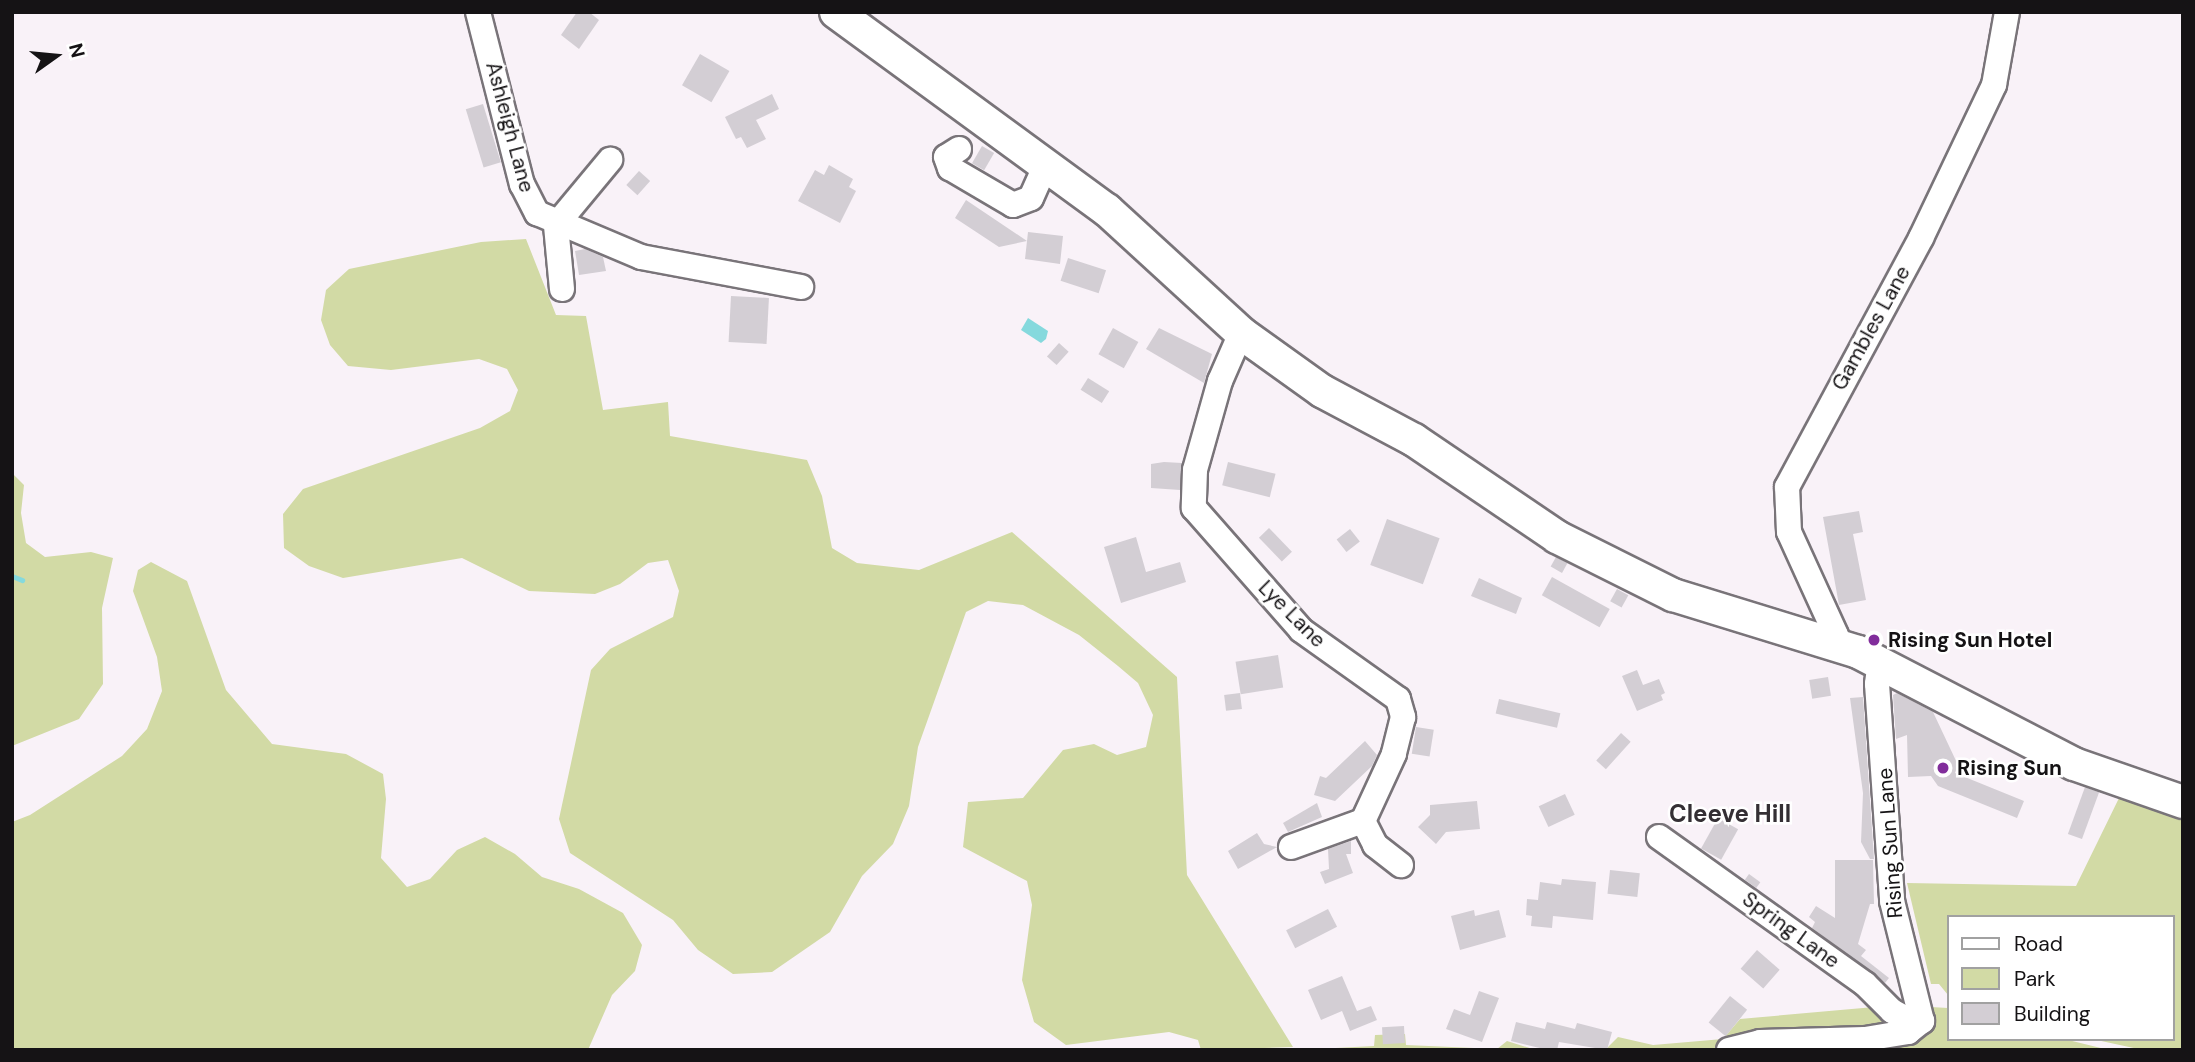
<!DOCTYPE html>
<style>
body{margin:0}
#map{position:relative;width:2195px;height:1062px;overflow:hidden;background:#f9f2f8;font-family:"DM Sans",sans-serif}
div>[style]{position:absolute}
.green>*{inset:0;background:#d2daa5}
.water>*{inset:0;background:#85d9dd}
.stream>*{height:5px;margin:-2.5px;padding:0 2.5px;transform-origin:2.5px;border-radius:2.5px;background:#85d9dd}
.building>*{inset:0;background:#d3ced4;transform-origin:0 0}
.roads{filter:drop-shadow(2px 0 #797479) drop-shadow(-2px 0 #797479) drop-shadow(0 2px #797479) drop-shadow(0 -2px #797479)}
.minor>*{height:24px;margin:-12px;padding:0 12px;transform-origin:12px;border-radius:12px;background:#fff}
.major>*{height:32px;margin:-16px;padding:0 16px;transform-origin:16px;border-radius:16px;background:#fff}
.dots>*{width:19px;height:19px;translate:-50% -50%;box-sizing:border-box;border:4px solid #fff;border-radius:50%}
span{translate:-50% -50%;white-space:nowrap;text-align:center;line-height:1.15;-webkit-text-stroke:5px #fff;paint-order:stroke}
.street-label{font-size:21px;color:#151315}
.poi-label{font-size:21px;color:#151315;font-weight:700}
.left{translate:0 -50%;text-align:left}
.quarter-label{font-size:24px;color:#342f34;font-weight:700}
.frame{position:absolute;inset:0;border:14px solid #151315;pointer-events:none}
.legend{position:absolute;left:1947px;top:915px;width:228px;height:126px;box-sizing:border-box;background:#fff;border:2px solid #a1a1a1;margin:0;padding:9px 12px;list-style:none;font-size:21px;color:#151315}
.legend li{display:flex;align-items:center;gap:14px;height:35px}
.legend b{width:35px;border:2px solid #a1a1a1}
.north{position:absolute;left:21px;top:21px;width:70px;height:70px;-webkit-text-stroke:5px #fff;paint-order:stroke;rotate:75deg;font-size:19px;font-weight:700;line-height:28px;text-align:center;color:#151315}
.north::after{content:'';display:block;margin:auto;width:24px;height:32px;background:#151315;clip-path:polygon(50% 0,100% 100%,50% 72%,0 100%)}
</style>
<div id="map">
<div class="green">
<div style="clip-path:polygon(526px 239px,556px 315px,586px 316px,603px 410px,668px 402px,670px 436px,807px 460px,822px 496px,832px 548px,857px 563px,919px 570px,1012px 532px,1177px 677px,1187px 875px,1293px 1047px,1201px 1050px,1198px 1040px,1169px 1032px,1066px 1045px,1034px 1022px,1022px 980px,1032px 905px,1027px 881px,963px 847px,968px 802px,1023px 798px,1063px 750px,1094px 744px,1117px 755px,1146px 747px,1153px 715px,1138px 683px,1118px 666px,1079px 635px,1023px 605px,988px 601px,966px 612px,918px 747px,909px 806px,893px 844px,862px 876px,830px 932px,772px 972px,733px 974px,698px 950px,673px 920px,570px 853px,559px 819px,591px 670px,610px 649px,673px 617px,679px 591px,668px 560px,648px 563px,620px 584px,595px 594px,529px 591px,462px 558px,343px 578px,309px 566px,284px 548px,283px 514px,303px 489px,480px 428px,510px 411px,518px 390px,507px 369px,479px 359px,391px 370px,348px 366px,330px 345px,321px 320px,326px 290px,349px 269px,481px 242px)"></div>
<div style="clip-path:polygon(12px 473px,24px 485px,21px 513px,26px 543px,45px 557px,91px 552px,113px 558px,102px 608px,103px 684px,79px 719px,12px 746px)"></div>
<div style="clip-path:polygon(151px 562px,187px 581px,226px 690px,272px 744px,346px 754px,383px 774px,386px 799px,381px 858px,407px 887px,430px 879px,457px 850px,485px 837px,515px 854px,542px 877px,579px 889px,623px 913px,642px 945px,635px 971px,612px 995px,588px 1050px,12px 1050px,12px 822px,30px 815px,122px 756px,147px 729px,162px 691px,157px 657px,133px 591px,138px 570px)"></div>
<div style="clip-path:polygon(2120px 796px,2183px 819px,2183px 1050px,2143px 1050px,2092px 1039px,2172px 1039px,2172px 917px,1948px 917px,1948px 995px,1939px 984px,1931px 984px,1907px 883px,2076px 886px)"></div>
<div style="clip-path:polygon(1897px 1005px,1948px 1008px,1948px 1039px,2064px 1039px,2109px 1050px,1605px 1050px,1618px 1037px,1653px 1045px,1723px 1039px,1740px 1019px)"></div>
<div style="clip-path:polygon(1405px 1034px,1406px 1045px,1497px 1049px,1507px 1041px,1536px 1050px,1297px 1050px,1374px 1046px,1375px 1035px)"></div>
</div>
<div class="water">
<div style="clip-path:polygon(1028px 318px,1048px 331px,1046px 339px,1041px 343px,1021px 330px)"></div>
</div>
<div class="stream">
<div style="left:12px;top:576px;width:11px;rotate:22deg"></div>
</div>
<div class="building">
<div style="clip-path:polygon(577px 12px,589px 12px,599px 20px,579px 49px,561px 35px)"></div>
<div style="left:700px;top:54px;width:34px;height:36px;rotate:30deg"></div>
<div style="clip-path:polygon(772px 94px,779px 109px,756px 120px,766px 139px,747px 148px,741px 137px,736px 139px,725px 117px)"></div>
<div style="left:483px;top:104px;width:61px;height:18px;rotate:73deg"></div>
<div style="left:982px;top:146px;width:14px;height:20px;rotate:30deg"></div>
<div style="clip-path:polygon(829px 165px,853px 179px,849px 187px,856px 191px,840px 223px,798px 201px,815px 170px,824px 175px)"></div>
<div style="left:639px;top:171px;width:15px;height:19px;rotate:42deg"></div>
<div style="clip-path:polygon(966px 200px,1027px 241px,1028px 232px,1063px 236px,1060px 264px,1025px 259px,1027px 241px,999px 247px,955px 218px)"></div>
<div style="clip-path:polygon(585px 249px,603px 257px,606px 271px,579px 275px,575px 251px)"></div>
<div style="left:1068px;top:258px;width:40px;height:24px;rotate:18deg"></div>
<div style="left:731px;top:296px;width:38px;height:46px;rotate:3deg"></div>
<div style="left:1113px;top:328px;width:29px;height:30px;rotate:29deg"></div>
<div style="clip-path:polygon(1159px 328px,1212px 354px,1204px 383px,1146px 349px)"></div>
<div style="left:1059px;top:343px;width:13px;height:18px;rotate:42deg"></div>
<div style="left:1088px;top:378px;width:25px;height:14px;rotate:32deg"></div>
<div style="clip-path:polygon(1164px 462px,1182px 463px,1180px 490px,1151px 488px,1151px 464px)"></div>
<div style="left:1228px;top:462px;width:49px;height:24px;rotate:14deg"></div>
<div style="clip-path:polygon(1859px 511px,1863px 532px,1853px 534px,1866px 600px,1839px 605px,1823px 517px)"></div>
<div style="left:1387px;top:519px;width:56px;height:49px;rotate:20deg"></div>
<div style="left:1269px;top:528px;width:33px;height:14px;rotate:46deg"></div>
<div style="left:1350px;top:529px;width:16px;height:17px;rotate:52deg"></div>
<div style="clip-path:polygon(1136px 537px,1146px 572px,1180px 562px,1186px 582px,1121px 603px,1104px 547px)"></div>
<div style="left:1556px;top:557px;width:13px;height:11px;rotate:29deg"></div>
<div style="left:1552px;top:577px;width:66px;height:21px;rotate:29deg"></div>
<div style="clip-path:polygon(1479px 578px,1522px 598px,1516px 614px,1471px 596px)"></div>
<div style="left:1617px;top:589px;width:13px;height:14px;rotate:29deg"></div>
<div style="left:1278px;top:655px;width:33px;height:43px;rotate:81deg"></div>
<div style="clip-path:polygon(1637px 670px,1643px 685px,1659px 679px,1665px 693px,1661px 695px,1663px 700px,1637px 711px,1622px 676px)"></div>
<div style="left:1828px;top:677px;width:19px;height:19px;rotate:81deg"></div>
<div style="left:1240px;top:693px;width:16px;height:16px;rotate:83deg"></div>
<div style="clip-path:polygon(1897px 693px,1933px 712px,1958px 765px,1955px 773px,2024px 801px,2017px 818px,1938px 786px,1931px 776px,1908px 777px,1907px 735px,1896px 739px,1893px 695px)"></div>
<div style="clip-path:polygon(1863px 697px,1874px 859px,1870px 859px,1861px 842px,1863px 793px,1850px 698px)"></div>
<div style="left:1499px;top:699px;width:63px;height:15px;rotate:13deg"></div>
<div style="left:1416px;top:727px;width:18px;height:27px;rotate:9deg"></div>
<div style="left:1621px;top:733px;width:13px;height:37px;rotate:42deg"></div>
<div style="clip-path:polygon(1365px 741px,1377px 755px,1372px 766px,1335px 801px,1314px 795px,1320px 776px,1326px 778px)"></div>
<div style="left:2085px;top:787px;width:15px;height:50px;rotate:20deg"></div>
<div style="left:1565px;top:794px;width:23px;height:29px;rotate:65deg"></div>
<div style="clip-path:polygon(1477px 801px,1480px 829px,1446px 832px,1436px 844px,1418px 827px,1430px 815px,1430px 805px)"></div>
<div style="clip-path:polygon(1317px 803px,1322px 817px,1288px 832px,1283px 823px)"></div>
<div style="left:1718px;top:818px;width:23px;height:35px;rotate:29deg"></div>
<div style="clip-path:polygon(1257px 833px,1264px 844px,1277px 847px,1238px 869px,1228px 851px)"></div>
<div style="clip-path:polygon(1351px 841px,1351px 854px,1346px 854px,1353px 873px,1325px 884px,1320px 872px,1329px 869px,1328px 849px)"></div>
<div style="clip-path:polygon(1835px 860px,1873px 860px,1874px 904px,1870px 904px,1858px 944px,1866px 950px,1861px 956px,1889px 978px,1885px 983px,1812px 928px,1815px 922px,1809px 917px,1816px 906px,1835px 918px)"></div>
<div style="left:1610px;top:870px;width:30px;height:24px;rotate:6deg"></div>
<div style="left:1749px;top:874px;width:14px;height:7px;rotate:36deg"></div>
<div style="clip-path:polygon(1562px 879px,1596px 882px,1593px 920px,1553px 916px,1552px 928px,1531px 926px,1532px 916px,1526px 915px,1527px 899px,1538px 900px,1540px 882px,1561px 885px)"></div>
<div style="left:1328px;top:909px;width:20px;height:47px;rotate:63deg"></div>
<div style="clip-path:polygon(1474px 910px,1475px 916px,1499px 910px,1506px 937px,1460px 950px,1451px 916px)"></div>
<div style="left:1757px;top:950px;width:30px;height:25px;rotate:41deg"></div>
<div style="clip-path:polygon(1342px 976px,1357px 1011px,1371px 1006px,1377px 1020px,1350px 1031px,1342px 1011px,1321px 1020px,1308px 990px)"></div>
<div style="clip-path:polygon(1479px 991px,1499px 998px,1482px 1042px,1446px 1029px,1454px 1009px,1470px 1015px)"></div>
<div style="left:1730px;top:996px;width:22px;height:34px;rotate:39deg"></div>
<div style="clip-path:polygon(1516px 1022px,1545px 1029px,1547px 1022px,1575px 1029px,1577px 1023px,1612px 1032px,1607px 1050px,1559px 1042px,1557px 1050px,1548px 1050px,1511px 1041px)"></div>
<div style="left:1404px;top:1026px;width:17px;height:22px;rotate:87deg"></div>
</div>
<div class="roads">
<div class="minor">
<div style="left:478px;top:12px;width:178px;rotate:75.7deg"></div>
<div style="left:522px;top:184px;width:33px;rotate:63deg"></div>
<div style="left:537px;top:213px;width:113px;rotate:22.9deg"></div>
<div style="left:641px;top:257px;width:163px;rotate:10.6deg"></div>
<div style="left:959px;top:149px;width:15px;rotate:148deg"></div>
<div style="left:946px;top:157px;width:12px;rotate:70deg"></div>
<div style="left:950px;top:168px;width:73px;rotate:30.4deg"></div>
<div style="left:1013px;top:205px;width:19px;rotate:-21deg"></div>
<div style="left:1031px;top:198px;width:39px;rotate:-66deg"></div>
<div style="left:562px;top:289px;width:64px;rotate:-95.4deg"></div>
<div style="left:556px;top:225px;width:85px;rotate:-50.3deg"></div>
<div style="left:1241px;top:333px;width:52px;rotate:113.6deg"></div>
<div style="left:1220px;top:381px;width:92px;rotate:105.7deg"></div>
<div style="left:1195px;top:470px;width:38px;rotate:92deg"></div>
<div style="left:1194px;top:508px;width:162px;rotate:48.7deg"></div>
<div style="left:1301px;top:630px;width:119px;rotate:35.4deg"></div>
<div style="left:1398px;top:699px;width:19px;rotate:74deg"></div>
<div style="left:1403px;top:717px;width:38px;rotate:104deg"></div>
<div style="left:1394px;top:754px;width:74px;rotate:114.8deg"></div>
<div style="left:1363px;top:821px;width:27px;rotate:63deg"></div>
<div style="left:1375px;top:845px;width:33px;rotate:38deg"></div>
<div style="left:1834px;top:643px;width:8px;rotate:-76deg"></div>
<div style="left:1836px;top:635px;width:113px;rotate:-114.5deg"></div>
<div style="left:1789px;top:532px;width:45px;rotate:-92.5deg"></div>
<div style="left:1787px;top:487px;width:283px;rotate:-61.7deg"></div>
<div style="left:1921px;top:238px;width:170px;rotate:-64.5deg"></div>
<div style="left:1994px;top:85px;width:74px;rotate:-79.9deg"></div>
<div style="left:1880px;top:662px;width:22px;rotate:98deg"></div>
<div style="left:1877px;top:684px;width:218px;rotate:86deg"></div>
<div style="left:1892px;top:901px;width:124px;rotate:76deg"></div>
<div style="left:1659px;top:837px;width:253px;rotate:35.5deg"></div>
<div style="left:1865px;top:984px;width:38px;rotate:45deg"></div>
<div style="left:1892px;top:1011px;width:18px;rotate:29deg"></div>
<div style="left:1908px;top:1020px;width:14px;rotate:4deg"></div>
<div style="left:1291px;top:847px;width:77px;rotate:-19.9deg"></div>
<div style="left:1729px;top:1050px;width:32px;rotate:-14deg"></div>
<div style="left:1760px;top:1042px;width:105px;rotate:-1.6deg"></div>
<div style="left:1865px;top:1039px;width:44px;rotate:-9.2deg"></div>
<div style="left:1908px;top:1032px;width:18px;rotate:-38deg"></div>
</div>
<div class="major">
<div style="left:836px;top:12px;width:336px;rotate:36.2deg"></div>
<div style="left:1107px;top:210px;width:182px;rotate:42.5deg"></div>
<div style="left:1241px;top:333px;width:100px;rotate:35.6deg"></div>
<div style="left:1322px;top:391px;width:104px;rotate:28deg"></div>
<div style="left:1414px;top:440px;width:173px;rotate:34.1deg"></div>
<div style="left:1557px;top:537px;width:130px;rotate:26.6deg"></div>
<div style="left:1673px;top:595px;width:194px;rotate:17.1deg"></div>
<div style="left:1858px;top:652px;width:243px;rotate:27.4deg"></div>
<div style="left:2074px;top:764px;width:115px;rotate:19.2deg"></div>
</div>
</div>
<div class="dots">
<div style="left:1874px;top:640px;background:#812d9b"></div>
<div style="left:1943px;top:768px;background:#812d9b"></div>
</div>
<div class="street-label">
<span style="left:510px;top:127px;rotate:75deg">Ashleigh Lane</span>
<span style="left:1871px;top:328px;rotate:-61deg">Gambles Lane</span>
<span style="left:1292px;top:614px;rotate:45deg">Lye Lane</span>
<span style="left:1890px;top:843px;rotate:-94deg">Rising Sun Lane</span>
<span style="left:1791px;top:930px;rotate:36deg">Spring Lane</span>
</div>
<div class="poi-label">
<span class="left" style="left:1888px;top:640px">Rising Sun Hotel</span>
<span class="left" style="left:1957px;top:768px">Rising Sun</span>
</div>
<div class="quarter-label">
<span style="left:1730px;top:814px">Cleeve Hill</span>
</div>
<div class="frame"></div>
<ul class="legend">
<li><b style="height:9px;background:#fff"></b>Road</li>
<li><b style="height:19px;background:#d2daa5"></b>Park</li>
<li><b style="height:19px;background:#d3ced4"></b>Building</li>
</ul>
<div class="north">N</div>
</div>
